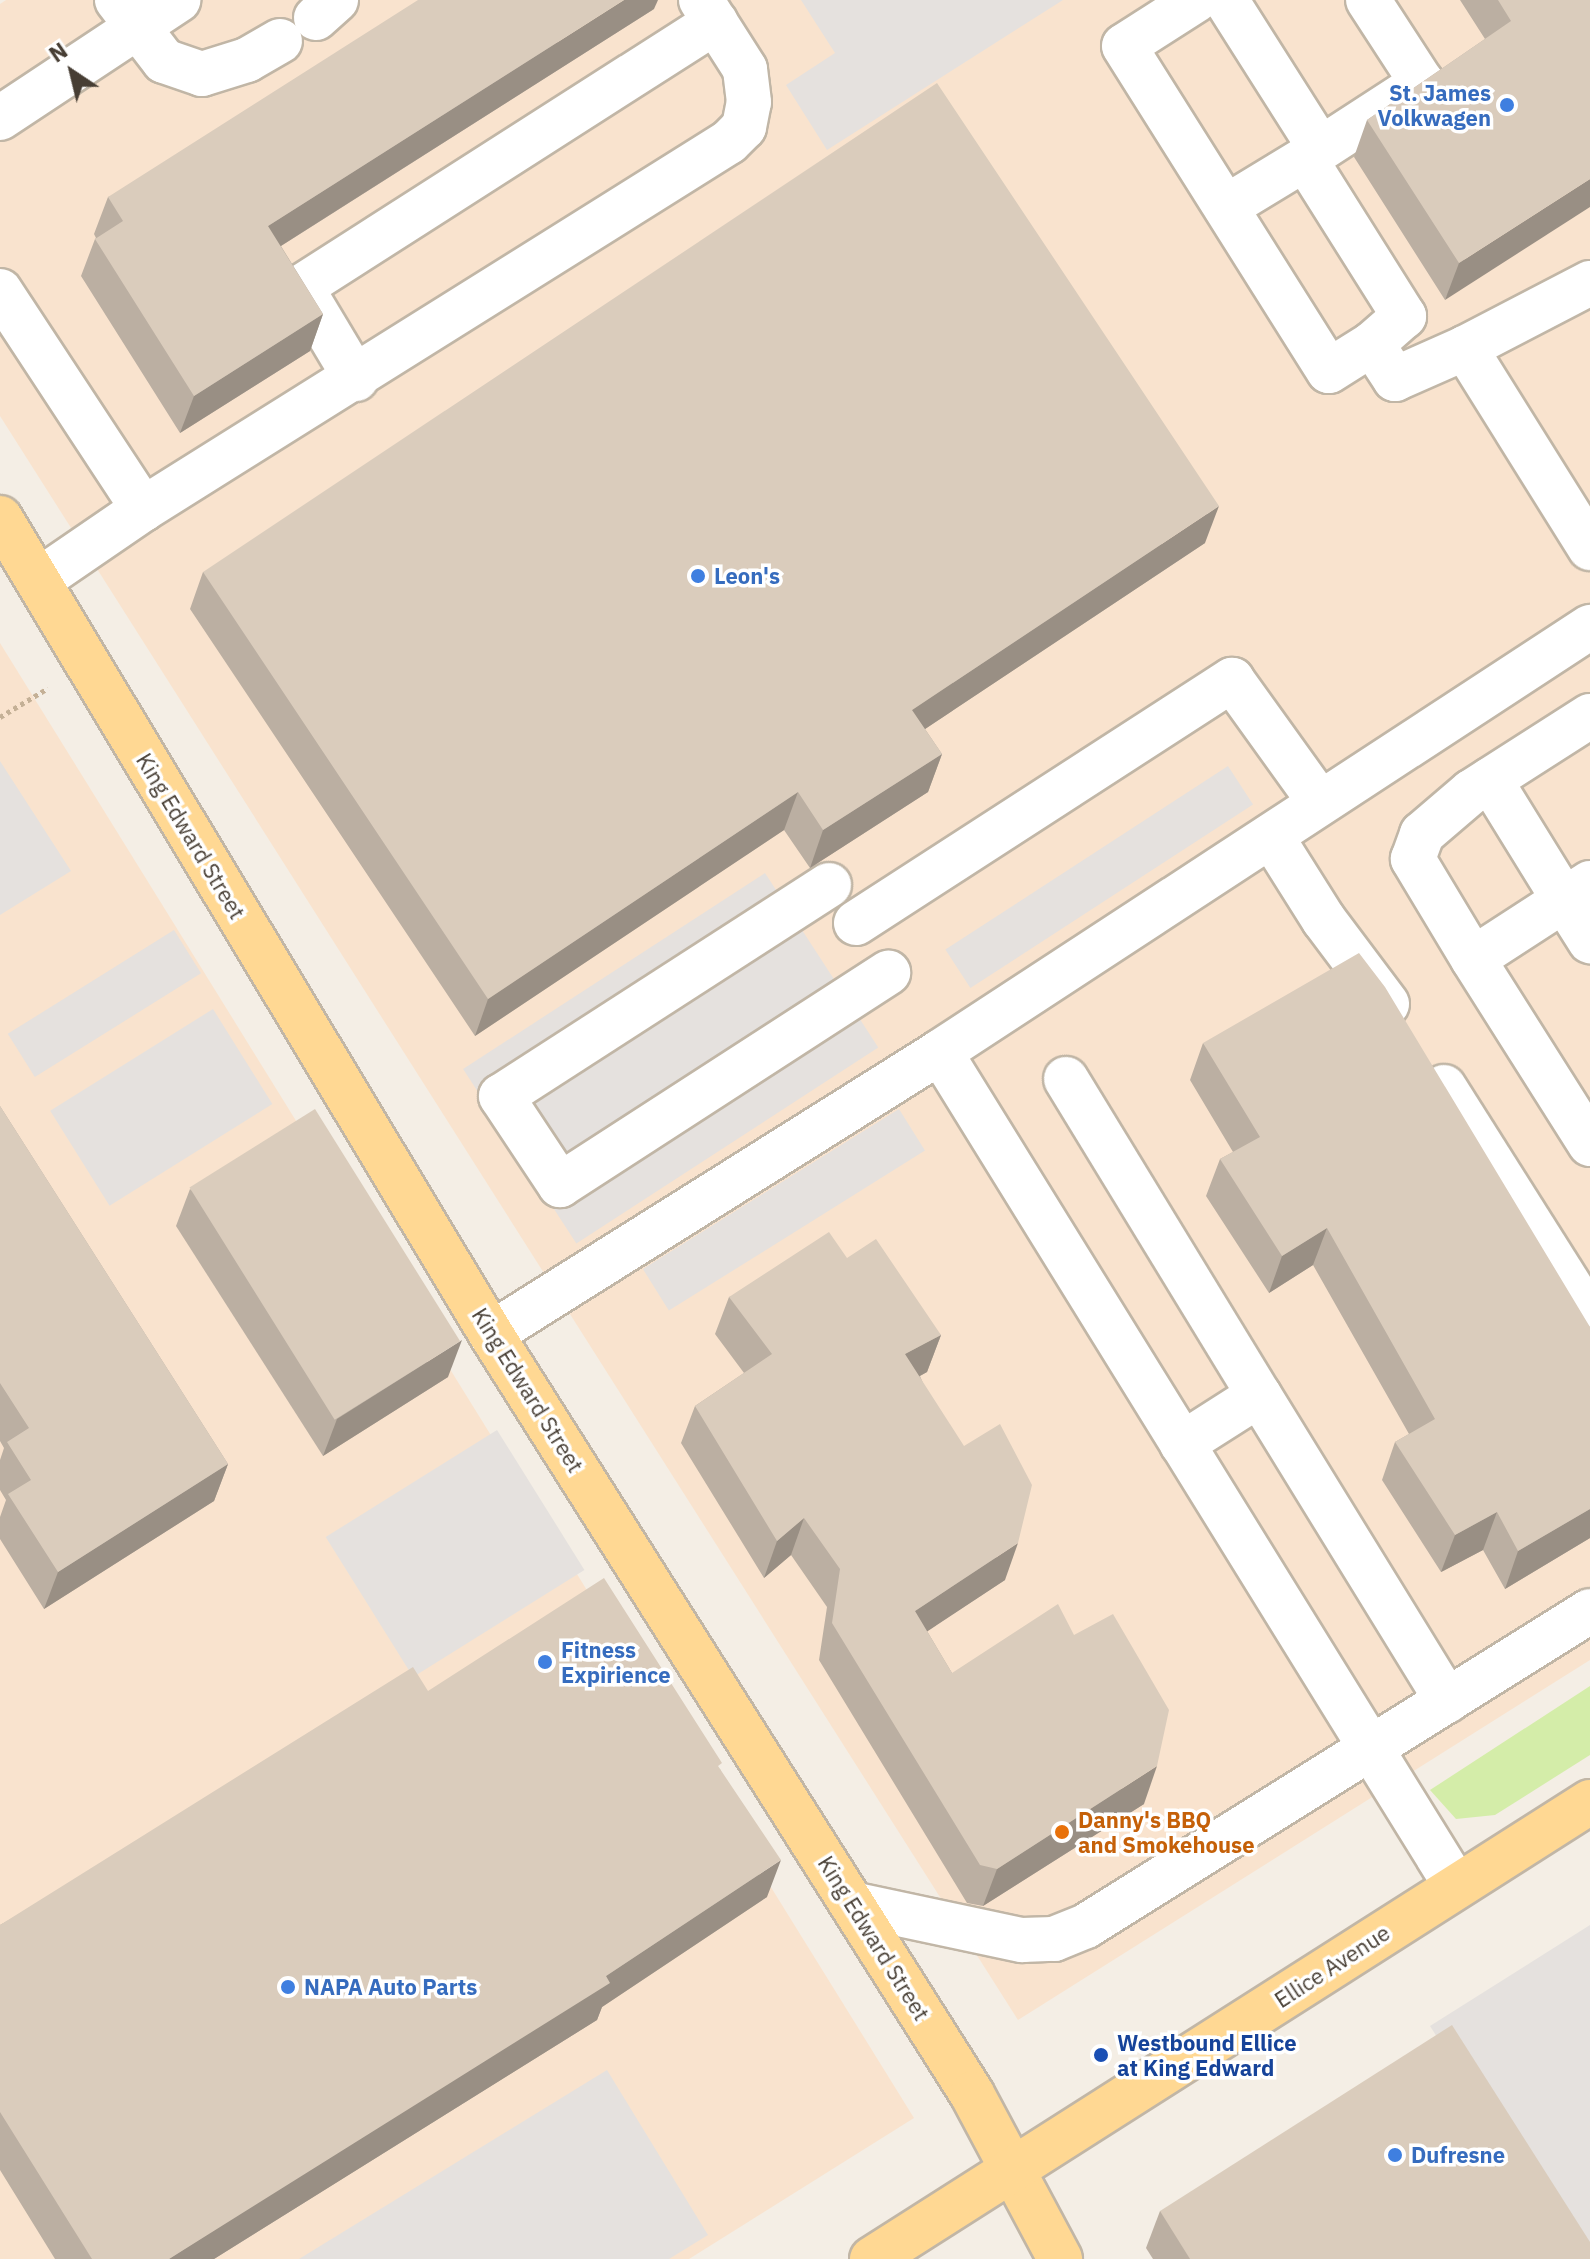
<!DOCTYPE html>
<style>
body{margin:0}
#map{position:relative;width:1590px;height:2259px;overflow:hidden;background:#f4eee5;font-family:"IBM Plex Sans",sans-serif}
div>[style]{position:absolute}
.commercial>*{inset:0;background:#f9e3ce}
.green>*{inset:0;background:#d4eda9}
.parking>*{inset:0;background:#e5e1de;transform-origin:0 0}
.path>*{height:5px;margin-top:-2.5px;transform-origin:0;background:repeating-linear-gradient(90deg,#c4b096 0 4px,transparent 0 8px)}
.roads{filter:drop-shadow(2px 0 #c1b6a6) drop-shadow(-2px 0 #c1b6a6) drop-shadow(0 2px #c1b6a6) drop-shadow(0 -2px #c1b6a6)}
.minor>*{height:44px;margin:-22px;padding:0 22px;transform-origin:22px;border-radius:22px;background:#fff}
.major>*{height:44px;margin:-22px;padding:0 22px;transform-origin:22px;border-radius:22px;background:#ffd893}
.wall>*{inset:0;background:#bbafa2}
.shaded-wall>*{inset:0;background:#998f84}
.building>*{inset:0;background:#daccbc;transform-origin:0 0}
.dots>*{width:22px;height:22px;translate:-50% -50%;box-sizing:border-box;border:4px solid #fff;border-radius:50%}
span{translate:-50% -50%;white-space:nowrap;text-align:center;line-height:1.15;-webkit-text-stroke:7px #fff;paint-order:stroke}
.shop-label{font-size:22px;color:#366cbe;font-weight:700}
.right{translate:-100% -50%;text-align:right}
.left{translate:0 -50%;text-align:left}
.street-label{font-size:22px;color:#473e34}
.food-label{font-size:22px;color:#c56008;font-weight:700}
.transit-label{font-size:22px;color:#164399;font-weight:700}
.north{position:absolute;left:32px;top:32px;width:80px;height:80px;-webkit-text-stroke:6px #fff;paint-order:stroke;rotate:325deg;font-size:22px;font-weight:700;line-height:32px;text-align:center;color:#473e34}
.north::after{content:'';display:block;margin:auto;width:28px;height:36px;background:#473e34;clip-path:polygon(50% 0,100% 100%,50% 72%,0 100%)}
</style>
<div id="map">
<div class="commercial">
<div style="clip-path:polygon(6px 0,1590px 0,1590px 1660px,1018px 2020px,0 416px,0 4px)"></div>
<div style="clip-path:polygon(0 643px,914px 2118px,689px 2259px,0 2259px)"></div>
</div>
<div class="green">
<div style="clip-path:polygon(1590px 1686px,1590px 1755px,1495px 1815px,1456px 1819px,1430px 1790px)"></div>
</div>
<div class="parking">
<div style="clip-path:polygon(801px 0,1063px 0,827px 150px,786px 85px,835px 53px)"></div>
<div style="clip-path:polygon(0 761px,71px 871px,0 915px)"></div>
<div style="left:1228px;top:766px;width:46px;height:337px;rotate:57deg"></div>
<div style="left:765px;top:873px;width:208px;height:360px;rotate:57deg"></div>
<div style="left:174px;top:930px;width:51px;height:196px;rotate:58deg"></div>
<div style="left:213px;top:1009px;width:112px;height:192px;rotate:58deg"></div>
<div style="left:899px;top:1109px;width:49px;height:302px;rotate:58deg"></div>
<div style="left:497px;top:1430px;width:165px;height:202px;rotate:58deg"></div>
<div style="clip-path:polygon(1590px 1925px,1590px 2259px,1578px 2259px,1430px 2026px)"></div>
<div style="clip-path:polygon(607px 2070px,708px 2235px,669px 2259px,299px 2259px)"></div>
</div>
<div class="path">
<div style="left:0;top:717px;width:56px;rotate:-31.1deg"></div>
</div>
<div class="roads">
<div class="minor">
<div style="left:117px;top:0;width:77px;rotate:52.4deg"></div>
<div style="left:164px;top:61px;width:40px;rotate:18.9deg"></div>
<div style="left:202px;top:74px;width:47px;rotate:-17.3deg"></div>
<div style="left:247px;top:60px;width:38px;rotate:-30deg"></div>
<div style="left:1196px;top:0;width:85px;rotate:147.4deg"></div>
<div style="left:1124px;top:46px;width:384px;rotate:57.8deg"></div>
<div style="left:1329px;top:371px;width:51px;rotate:-32.1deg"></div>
<div style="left:1372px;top:344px;width:42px;rotate:56.7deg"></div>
<div style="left:1395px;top:379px;width:77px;rotate:-23.9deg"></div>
<div style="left:1226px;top:0;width:175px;rotate:57.6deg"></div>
<div style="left:316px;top:18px;width:27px;rotate:-42deg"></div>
<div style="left:0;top:118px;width:214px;rotate:-33.5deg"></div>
<div style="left:1305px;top:159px;width:140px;rotate:-33deg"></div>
<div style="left:1422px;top:83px;width:99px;rotate:-123deg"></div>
<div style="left:1226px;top:207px;width:92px;rotate:-31.3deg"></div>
<div style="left:1305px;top:159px;width:186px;rotate:57.8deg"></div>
<div style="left:1404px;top:316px;width:43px;rotate:138.8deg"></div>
<div style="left:1590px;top:283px;width:141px;rotate:152.5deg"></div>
<div style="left:1465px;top:348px;width:236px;rotate:58deg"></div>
<div style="left:0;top:291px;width:261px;rotate:56.7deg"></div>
<div style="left:143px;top:509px;width:127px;rotate:145.6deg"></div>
<div style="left:356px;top:379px;width:107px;rotate:-120.9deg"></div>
<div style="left:301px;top:287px;width:492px;rotate:-32.6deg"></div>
<div style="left:143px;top:509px;width:691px;rotate:-32.06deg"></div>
<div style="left:729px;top:142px;width:21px;rotate:-45deg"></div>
<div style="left:744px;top:127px;width:25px;rotate:-79deg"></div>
<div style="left:749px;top:102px;width:33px;rotate:-97deg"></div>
<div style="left:745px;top:69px;width:82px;rotate:-122.5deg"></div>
<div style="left:1490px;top:780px;width:141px;rotate:58.3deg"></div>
<div style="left:1564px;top:900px;width:108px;rotate:147deg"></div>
<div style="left:1473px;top:959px;width:219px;rotate:57.7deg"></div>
<div style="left:1271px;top:836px;width:99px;rotate:57.8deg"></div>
<div style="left:1324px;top:920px;width:105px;rotate:53.1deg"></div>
<div style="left:1590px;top:883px;width:31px;rotate:147deg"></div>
<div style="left:1564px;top:900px;width:49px;rotate:57.6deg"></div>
<div style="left:829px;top:885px;width:390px;rotate:147.2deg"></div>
<div style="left:501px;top:1096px;width:107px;rotate:56.5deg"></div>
<div style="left:560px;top:1185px;width:391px;rotate:-32.9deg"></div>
<div style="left:856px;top:923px;width:448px;rotate:-32.9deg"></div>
<div style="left:1232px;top:680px;width:149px;rotate:54.3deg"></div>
<div style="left:1473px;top:959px;width:117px;rotate:-121deg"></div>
<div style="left:1413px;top:859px;width:27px;rotate:-70deg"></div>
<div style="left:1422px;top:834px;width:65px;rotate:-40.6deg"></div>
<div style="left:1471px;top:792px;width:141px;rotate:-32.6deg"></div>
<div style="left:940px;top:1052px;width:777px;rotate:-33.18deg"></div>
<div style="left:1066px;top:1079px;width:370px;rotate:58.6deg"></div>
<div style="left:1444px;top:1087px;width:273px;rotate:57.7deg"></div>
<div style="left:491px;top:1334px;width:530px;rotate:-32.13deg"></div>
<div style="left:940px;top:1052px;width:981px;rotate:58.25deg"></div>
<div style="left:1182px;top:1444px;width:91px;rotate:-32.5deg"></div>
<div style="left:1259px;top:1395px;width:359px;rotate:58.4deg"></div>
<div style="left:852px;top:1904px;width:174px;rotate:12deg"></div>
<div style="left:1022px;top:1940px;width:32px;rotate:-2deg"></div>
<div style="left:1054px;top:1939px;width:35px;rotate:-22deg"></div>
<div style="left:1086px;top:1926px;width:594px;rotate:-32.01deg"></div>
</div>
<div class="major">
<div style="left:0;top:518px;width:952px;rotate:58.96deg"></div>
<div style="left:491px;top:1334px;width:899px;rotate:57.67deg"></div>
<div style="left:972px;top:2094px;width:187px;rotate:61.9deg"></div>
<div style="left:872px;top:2259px;width:851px;rotate:-32.48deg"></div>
</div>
</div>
<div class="wall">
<div style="clip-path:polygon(1460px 0,1590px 0,1445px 300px,1354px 157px,1367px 120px,1485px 39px)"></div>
<div style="clip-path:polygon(654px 9px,281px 246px,323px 314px,310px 351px,180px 433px,81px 276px,95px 239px,96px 238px,94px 234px,108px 197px)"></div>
<div style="clip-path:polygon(1205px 543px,925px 729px,942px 754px,928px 792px,810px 868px,784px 830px,475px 1036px,190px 609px,203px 572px)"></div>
<div style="clip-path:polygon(1203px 1043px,1590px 1327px,1590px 1538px,1505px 1589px,1483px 1550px,1441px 1572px,1382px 1480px,1395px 1442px,1409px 1434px,1313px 1265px,1269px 1293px,1206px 1196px,1220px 1159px,1233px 1152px,1190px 1080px)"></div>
<div style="clip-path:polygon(0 1106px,228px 1464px,214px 1501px,44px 1609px,0 1539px,0 1517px,6px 1500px,0 1490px,0 1460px,4px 1448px,0 1441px)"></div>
<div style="clip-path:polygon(190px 1189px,448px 1377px,323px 1456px,176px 1226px)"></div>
<div style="clip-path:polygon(847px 1258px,941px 1335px,927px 1372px,920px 1376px,1005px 1580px,927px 1631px,952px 1673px,1144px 1804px,983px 1906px,967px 1903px,819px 1660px,827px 1607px,791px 1555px,764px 1578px,681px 1443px,695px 1406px,744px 1373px,715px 1334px,729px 1297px)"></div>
<div style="clip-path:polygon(428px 1691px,720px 1769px,767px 1897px,602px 2007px,597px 2020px,214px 2259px,55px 2259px,0 2170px,0 1925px)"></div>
<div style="clip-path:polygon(1160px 2211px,1590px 2259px,1153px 2259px,1146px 2248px)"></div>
</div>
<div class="shaded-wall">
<div style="clip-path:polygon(624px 0,658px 0,654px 9px,254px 263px,268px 226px)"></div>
<div style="clip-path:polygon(1590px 179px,1590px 207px,1445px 300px,1459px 263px)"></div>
<div style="clip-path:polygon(323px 314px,310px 351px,180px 433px,194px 396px)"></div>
<div style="clip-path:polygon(1219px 506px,1205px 543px,898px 747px,912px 710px)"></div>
<div style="clip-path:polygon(942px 754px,928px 792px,810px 868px,823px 830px)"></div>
<div style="clip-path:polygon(798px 792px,784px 830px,475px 1036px,488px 999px)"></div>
<div style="clip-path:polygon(1327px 1228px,1313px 1265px,1269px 1293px,1282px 1256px)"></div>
<div style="clip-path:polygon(941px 1335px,927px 1372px,892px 1391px,905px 1354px)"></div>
<div style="clip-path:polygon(462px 1340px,448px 1377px,323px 1456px,337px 1419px)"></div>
<div style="clip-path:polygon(228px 1464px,214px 1501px,44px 1609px,58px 1572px)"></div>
<div style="clip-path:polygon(1590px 1509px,1590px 1538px,1505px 1589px,1518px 1551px)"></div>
<div style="clip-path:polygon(1497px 1512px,1483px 1550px,1441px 1572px,1455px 1535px)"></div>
<div style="clip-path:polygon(804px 1518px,791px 1555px,764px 1578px,777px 1541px)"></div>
<div style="clip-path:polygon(1018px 1543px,1005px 1580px,902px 1648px,915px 1611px)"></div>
<div style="clip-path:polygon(1157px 1766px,1144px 1804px,983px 1906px,997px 1869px)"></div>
<div style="clip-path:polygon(781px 1860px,767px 1897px,602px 2007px,597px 2020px,214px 2259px,169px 2259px,606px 1976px)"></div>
</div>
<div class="building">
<div style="clip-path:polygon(418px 0,624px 0,268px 226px,323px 314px,194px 396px,95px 239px,123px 221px,108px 197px)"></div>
<div style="clip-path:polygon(1498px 0,1590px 0,1590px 179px,1459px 263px,1367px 120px,1511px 21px)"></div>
<div style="clip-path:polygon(937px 83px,1219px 506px,912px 710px,942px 754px,823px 830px,798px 792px,488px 999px,203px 572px)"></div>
<div style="clip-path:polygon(1359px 953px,1385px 987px,1590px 1327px,1590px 1509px,1518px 1551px,1497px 1512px,1455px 1535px,1395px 1442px,1435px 1419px,1327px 1228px,1282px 1256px,1220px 1159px,1260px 1137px,1203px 1043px)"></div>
<div style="clip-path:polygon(0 1106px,228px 1464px,58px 1572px,8px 1494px,31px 1480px,7px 1442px,29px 1428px,0 1383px)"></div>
<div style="left:315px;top:1109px;width:274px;height:148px;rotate:58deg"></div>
<div style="clip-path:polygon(829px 1232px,847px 1258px,876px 1239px,941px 1335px,905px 1354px,964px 1446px,1000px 1424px,1032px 1485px,1018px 1543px,915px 1611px,952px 1673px,1058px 1604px,1074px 1635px,1113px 1614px,1169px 1710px,1157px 1766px,997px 1869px,980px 1865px,832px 1623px,840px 1569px,804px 1518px,777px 1541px,695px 1406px,772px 1354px,729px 1297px)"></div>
<div style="clip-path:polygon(604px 1578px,722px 1763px,718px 1766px,781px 1860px,606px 1976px,610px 1983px,169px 2259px,92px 2259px,0 2112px,0 1925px,413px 1667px,428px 1691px)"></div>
<div style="clip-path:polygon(1452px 2025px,1590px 2242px,1590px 2259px,1190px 2259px,1160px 2211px)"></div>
</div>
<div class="dots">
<div style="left:1507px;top:105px;background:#3f7fe0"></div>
<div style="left:698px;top:576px;background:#3f7fe0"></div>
<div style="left:545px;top:1662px;background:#3f7fe0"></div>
<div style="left:1062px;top:1832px;background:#e8710a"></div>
<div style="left:288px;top:1987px;background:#3f7fe0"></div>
<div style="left:1101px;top:2055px;background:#1a4fb4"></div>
<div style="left:1395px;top:2155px;background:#3f7fe0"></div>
</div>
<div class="shop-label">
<span class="right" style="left:1491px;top:105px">St. James<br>Volkwagen</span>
<span class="left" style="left:714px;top:576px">Leon's</span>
<span class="left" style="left:561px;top:1662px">Fitness<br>Expirience</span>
<span class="left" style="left:304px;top:1987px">NAPA Auto Parts</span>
<span class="left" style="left:1411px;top:2155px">Dufresne</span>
</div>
<div class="street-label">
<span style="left:191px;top:836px;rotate:59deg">King Edward Street</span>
<span style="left:528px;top:1390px;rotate:58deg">King Edward Street</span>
<span style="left:874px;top:1938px;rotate:58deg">King Edward Street</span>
<span style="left:1332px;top:1966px;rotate:-33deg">Ellice Avenue</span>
</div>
<div class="food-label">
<span class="left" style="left:1078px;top:1832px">Danny's BBQ<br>and Smokehouse</span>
</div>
<div class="transit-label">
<span class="left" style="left:1117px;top:2055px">Westbound Ellice<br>at King Edward</span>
</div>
<div class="north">N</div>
</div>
